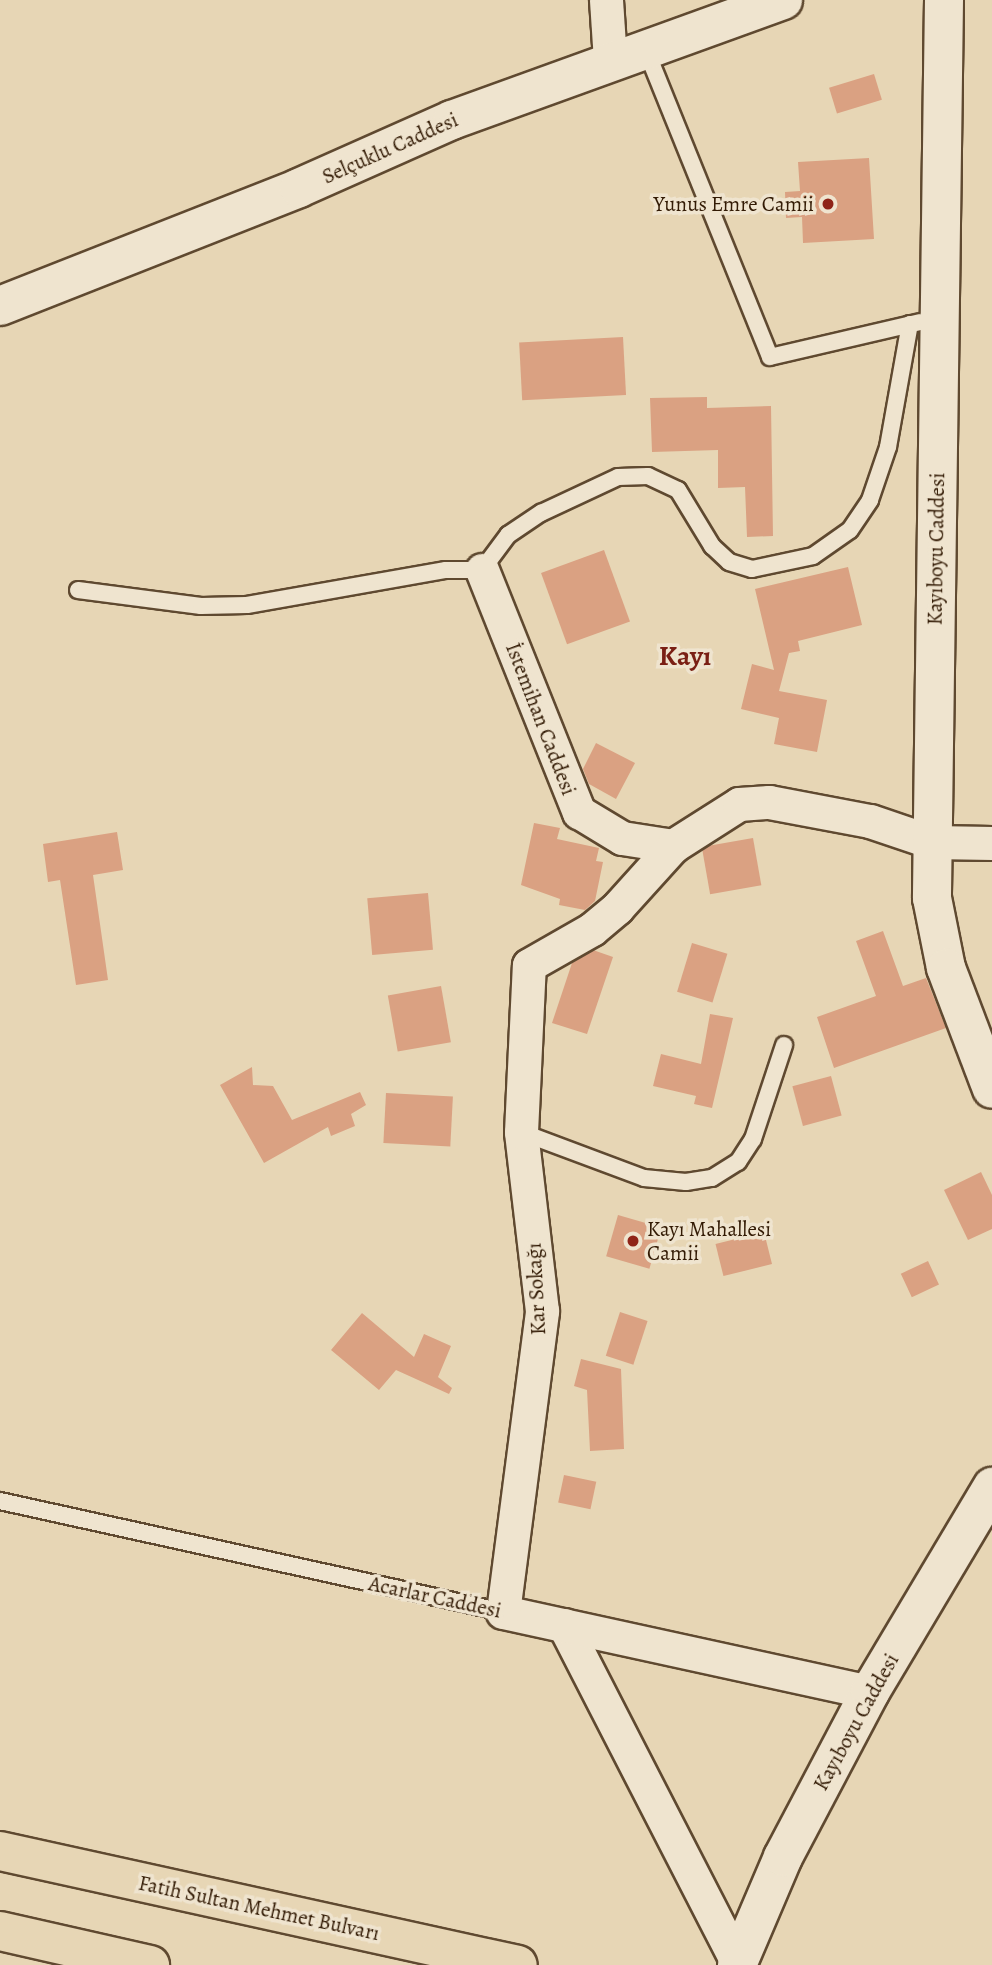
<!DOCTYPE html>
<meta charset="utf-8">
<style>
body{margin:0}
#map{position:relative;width:992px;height:1965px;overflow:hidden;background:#e7d6b5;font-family:Alegreya,serif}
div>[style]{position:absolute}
.building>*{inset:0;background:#daa182;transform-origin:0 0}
.roads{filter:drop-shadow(2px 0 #5f4930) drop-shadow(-2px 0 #5f4930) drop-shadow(0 2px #5f4930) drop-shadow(0 -2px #5f4930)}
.service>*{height:16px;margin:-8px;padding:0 8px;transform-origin:8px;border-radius:8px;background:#efe4cf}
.minor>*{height:33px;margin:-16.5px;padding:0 16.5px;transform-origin:16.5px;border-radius:16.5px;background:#efe4cf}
.tertiary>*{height:38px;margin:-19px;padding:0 19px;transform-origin:19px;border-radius:19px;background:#efe4cf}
.trunk>*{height:38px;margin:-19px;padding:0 19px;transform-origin:19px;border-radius:19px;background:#e7d6b5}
.dots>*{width:19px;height:19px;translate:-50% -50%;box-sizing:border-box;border:4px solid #efe4cf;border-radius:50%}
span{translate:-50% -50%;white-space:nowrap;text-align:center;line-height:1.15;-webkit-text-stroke:7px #efe4cf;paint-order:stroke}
.street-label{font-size:21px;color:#321a04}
.poi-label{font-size:21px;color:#321a04}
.right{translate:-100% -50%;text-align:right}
.left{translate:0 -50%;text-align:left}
.district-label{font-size:28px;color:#7a1f14;font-weight:700}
</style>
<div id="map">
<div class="building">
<div style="left:874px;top:74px;width:27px;height:47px;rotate:73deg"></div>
<div style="clip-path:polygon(869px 158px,874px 239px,803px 243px,802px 217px,786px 218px,785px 192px,800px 191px,798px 162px)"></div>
<div style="left:623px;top:337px;width:58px;height:104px;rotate:87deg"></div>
<div style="clip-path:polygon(707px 397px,707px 408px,771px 406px,773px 536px,747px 537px,745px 487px,718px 488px,718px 450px,652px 452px,650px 398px)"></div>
<div style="left:604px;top:550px;width:76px;height:67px;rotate:70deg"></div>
<div style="clip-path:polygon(848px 567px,862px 625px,798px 641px,800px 651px,789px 653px,779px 691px,827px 700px,817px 752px,774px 744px,779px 718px,741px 709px,752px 664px,774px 670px,755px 589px)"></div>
<div style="clip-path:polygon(596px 743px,635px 763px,616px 799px,589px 784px,583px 769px)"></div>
<div style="clip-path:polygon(534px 823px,560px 828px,557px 839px,599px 848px,596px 861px,603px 862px,595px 901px,585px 910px,559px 905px,560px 899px,521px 885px)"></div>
<div style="clip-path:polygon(117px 832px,123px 870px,93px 875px,108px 980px,76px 985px,60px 880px,48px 882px,43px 844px)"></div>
<div style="left:753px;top:838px;width:48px;height:52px;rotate:80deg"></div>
<div style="left:428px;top:893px;width:57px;height:61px;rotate:85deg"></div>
<div style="clip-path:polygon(883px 931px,903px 986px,926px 978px,946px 1028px,834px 1068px,817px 1017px,876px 996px,856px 941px)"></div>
<div style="left:692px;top:943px;width:37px;height:51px;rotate:17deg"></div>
<div style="clip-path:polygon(593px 950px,613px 957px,587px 1034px,552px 1023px,572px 963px)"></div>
<div style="left:441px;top:986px;width:57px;height:54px;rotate:80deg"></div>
<div style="clip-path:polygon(710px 1014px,733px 1018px,712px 1108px,694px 1104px,696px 1096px,653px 1086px,661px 1054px,701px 1064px)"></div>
<div style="clip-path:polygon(252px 1067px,253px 1085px,273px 1086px,292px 1120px,360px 1092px,366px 1105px,351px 1114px,355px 1126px,331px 1136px,328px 1127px,264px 1163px,220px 1085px)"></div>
<div style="left:831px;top:1076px;width:41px;height:40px;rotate:75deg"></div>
<div style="left:386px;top:1093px;width:67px;height:50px;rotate:3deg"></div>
<div style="clip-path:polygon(981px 1172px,992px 1195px,992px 1229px,968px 1240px,944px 1190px)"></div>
<div style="left:618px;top:1215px;width:45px;height:43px;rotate:16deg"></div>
<div style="left:764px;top:1232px;width:33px;height:50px;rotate:76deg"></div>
<div style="left:928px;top:1261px;width:26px;height:30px;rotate:65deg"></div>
<div style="left:620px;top:1312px;width:29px;height:46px;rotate:18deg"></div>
<div style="clip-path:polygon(362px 1313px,414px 1357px,424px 1334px,451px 1346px,438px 1377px,452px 1388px,449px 1394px,396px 1370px,379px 1390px,331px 1350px)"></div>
<div style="clip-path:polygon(581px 1359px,621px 1369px,624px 1449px,590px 1451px,587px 1390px,574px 1386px)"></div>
<div style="left:564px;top:1475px;width:33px;height:28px;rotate:12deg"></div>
</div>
<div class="roads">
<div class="service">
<div style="left:646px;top:50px;width:331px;rotate:68deg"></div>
<div style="left:770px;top:357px;width:154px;rotate:-13.1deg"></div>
<div style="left:78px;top:590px;width:124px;rotate:7.4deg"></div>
<div style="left:201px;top:606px;width:46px;rotate:-1.2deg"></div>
<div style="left:247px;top:605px;width:202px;rotate:-10deg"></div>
<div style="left:446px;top:570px;width:36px"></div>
<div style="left:482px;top:570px;width:44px;rotate:-53.4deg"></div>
<div style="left:508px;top:535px;width:40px;rotate:-34deg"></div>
<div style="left:541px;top:513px;width:85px;rotate:-25.1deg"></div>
<div style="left:618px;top:477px;width:30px;rotate:-2deg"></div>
<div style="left:648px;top:476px;width:33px;rotate:25deg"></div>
<div style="left:678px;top:490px;width:66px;rotate:58.7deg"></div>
<div style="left:712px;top:546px;width:23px;rotate:43deg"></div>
<div style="left:729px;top:562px;width:24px;rotate:17deg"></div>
<div style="left:752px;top:569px;width:62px;rotate:-12deg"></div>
<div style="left:813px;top:556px;width:45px;rotate:-35.1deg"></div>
<div style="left:850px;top:530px;width:36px;rotate:-56deg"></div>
<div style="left:870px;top:500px;width:56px;rotate:-71.2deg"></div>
<div style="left:888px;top:447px;width:125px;rotate:-79.9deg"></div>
<div style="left:521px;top:1132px;width:131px;rotate:20.5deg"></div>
<div style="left:644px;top:1178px;width:42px;rotate:5.4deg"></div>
<div style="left:686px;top:1182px;width:26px;rotate:-9deg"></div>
<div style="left:712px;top:1178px;width:31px;rotate:-32deg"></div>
<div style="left:738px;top:1162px;width:27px;rotate:-57deg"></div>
<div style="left:753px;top:1139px;width:99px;rotate:-71.7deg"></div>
<div style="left:0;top:1501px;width:515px;rotate:12.44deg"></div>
</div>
<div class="minor">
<div style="left:606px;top:0;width:60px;rotate:86.2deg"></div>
<div style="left:482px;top:570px;width:261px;rotate:68.2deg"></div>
<div style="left:579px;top:812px;width:50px;rotate:31.2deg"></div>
<div style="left:622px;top:838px;width:52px;rotate:8.9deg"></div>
<div style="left:564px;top:1625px;width:380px;rotate:62.8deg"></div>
<div style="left:870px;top:1692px;width:376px;rotate:-167.7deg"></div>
<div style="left:503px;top:1612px;width:304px;rotate:-82.6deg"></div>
<div style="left:542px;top:1311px;width:180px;rotate:-96.7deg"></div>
<div style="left:521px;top:1132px;width:167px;rotate:-87.3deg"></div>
<div style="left:529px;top:965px;width:73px;rotate:-29.7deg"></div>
<div style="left:592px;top:929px;width:33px;rotate:-40deg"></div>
<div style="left:617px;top:908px;width:84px;rotate:-47.9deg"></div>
<div style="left:673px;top:846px;width:78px;rotate:-32.5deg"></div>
<div style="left:739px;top:804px;width:30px;rotate:-4deg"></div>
<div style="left:769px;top:802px;width:103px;rotate:10.7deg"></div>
<div style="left:870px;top:821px;width:65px;rotate:18.7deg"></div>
<div style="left:932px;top:842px;width:60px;rotate:1deg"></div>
</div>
<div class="tertiary">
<div style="left:944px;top:0;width:898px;rotate:90.77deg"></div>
<div style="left:932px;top:898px;width:71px;rotate:78.7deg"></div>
<div style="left:946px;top:968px;width:129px;rotate:69.2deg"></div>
<div style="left:0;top:306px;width:321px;rotate:-21.5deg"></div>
<div style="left:299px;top:188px;width:167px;rotate:-24deg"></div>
<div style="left:452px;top:120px;width:352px;rotate:-19.9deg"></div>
<div style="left:737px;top:1965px;width:117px;rotate:-66.9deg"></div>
<div style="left:783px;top:1857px;width:187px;rotate:-62.2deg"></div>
<div style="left:870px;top:1692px;width:239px;rotate:-59.2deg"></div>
</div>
<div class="trunk">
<div style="left:0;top:1851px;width:530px;rotate:12.41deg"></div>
<div style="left:0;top:1931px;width:154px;rotate:12.8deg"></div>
</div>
</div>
<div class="dots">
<div style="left:828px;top:204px;background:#8f2418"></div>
<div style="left:633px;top:1241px;background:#8f2418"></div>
</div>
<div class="street-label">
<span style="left:390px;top:148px;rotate:-24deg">Selçuklu Caddesi</span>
<span style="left:936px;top:549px;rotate:-89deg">Kayıboyu Caddesi</span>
<span style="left:541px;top:719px;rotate:69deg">İstemihan Caddesi</span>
<span style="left:536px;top:1289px;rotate:-93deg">Kar Sokağı</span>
<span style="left:435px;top:1597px;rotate:12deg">Acarlar Caddesi</span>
<span style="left:856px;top:1722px;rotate:-61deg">Kayıboyu Caddesi</span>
<span style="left:259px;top:1908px;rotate:12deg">Fatih Sultan Mehmet Bulvarı</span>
</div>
<div class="poi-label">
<span class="right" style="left:814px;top:204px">Yunus Emre Camii</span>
<span class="left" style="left:647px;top:1241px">Kayı Mahallesi<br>Camii</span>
</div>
<div class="district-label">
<span style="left:685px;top:656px">Kayı</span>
</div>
</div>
